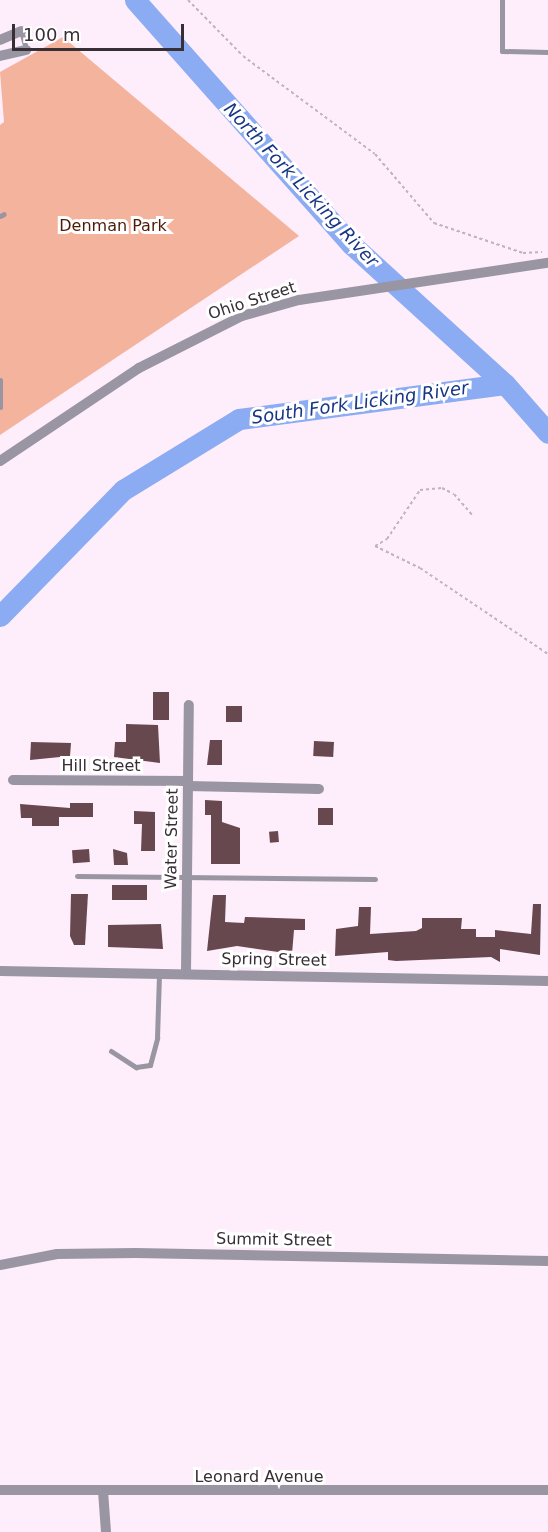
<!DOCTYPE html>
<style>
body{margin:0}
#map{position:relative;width:548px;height:1532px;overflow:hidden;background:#feedfb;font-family:"DejaVu Sans",sans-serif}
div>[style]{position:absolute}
.green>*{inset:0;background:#f4b39c}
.river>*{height:21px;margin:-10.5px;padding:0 10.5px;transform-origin:10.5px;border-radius:10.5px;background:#8bacf2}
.building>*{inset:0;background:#67484e;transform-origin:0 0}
.path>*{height:2px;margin-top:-1px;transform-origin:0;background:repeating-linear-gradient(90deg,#c1b2be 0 3px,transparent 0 6px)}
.service>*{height:5px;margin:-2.5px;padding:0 2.5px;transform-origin:2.5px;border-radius:2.5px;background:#9995a2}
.minor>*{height:10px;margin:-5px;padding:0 5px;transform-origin:5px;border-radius:5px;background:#9995a2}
span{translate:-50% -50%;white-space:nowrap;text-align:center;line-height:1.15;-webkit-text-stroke:6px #fff;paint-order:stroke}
.park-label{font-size:16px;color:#4e1b07}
.street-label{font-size:16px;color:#382e36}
.water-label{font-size:18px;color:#173685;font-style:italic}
.scale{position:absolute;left:12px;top:24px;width:172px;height:27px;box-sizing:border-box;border:3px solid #382e36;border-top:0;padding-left:8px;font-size:18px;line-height:21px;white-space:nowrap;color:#382e36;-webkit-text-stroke:4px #fff;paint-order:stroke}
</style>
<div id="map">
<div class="green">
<div style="clip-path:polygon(63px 37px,299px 236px,0 435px,0 125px,4px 122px,0 72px)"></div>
</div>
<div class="river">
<div style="left:135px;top:0;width:326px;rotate:48.5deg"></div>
<div style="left:351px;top:244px;width:208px;rotate:42.3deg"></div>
<div style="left:505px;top:384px;width:65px;rotate:48.7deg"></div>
<div style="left:0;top:616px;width:176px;rotate:-45.7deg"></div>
<div style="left:123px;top:490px;width:136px;rotate:-31.5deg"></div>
<div style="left:239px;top:419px;width:268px;rotate:-7.5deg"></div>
</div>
<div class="building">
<div style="left:153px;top:692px;width:16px;height:28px"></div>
<div style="left:226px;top:706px;width:16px;height:16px"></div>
<div style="clip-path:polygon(126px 724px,158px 725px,160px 763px,114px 757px,115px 742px,126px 742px)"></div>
<div style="clip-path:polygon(210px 740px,222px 740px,222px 765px,207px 765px)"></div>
<div style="left:314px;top:741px;width:20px;height:15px;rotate:3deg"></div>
<div style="clip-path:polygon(31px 742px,71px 743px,70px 756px,30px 760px)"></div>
<div style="clip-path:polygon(205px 800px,222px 801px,222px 822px,240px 828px,240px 864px,211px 864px,211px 815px,205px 815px)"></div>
<div style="clip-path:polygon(70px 803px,93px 803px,93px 817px,59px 817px,59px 826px,32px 826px,32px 818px,21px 818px,20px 804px,70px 808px)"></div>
<div style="left:318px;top:808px;width:15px;height:17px"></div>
<div style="clip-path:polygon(134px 811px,155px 812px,155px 851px,141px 851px,142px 824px,134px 824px)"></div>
<div style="left:278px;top:831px;width:11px;height:9px;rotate:85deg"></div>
<div style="left:89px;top:849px;width:13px;height:17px;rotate:86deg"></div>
<div style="clip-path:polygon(113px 849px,127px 853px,128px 865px,114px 865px)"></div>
<div style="left:147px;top:885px;width:15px;height:35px;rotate:90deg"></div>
<div style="clip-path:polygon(71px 894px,88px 894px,85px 945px,74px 945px,70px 936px)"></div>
<div style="clip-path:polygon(213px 895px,226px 895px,225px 922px,244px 923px,245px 917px,305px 919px,305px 930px,294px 930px,292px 954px,237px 946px,207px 951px)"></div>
<div style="clip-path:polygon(533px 904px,541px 904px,540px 955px,500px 949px,500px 962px,491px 957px,396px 961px,388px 960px,388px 952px,335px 956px,336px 929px,358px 926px,359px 907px,371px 907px,370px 934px,416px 931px,422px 928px,422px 918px,462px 918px,461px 929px,476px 929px,476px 937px,495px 937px,495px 930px,531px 934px)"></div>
<div style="clip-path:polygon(161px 924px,163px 949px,108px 947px,108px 925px)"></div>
</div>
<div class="path">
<div style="left:188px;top:0;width:78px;rotate:45.5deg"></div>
<div style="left:243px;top:56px;width:164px;rotate:36.6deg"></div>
<div style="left:375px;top:154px;width:91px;rotate:49.5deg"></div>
<div style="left:434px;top:223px;width:94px;rotate:18.6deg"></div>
<div style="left:523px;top:253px;width:19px;rotate:-3deg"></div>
<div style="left:375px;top:546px;width:50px;rotate:26.1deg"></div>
<div style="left:420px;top:568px;width:154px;rotate:33.9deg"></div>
<div style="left:375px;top:546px;width:14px;rotate:-30deg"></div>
<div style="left:387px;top:539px;width:59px;rotate:-56deg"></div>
<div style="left:420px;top:490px;width:22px;rotate:-5deg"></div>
<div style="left:442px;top:488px;width:13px;rotate:27deg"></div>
<div style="left:454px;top:494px;width:28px;rotate:49deg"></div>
</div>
<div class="service">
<div style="left:502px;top:0;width:51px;rotate:90deg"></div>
<div style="left:502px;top:51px;width:46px;rotate:1.2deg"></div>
<div style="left:21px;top:31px;width:19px;rotate:74deg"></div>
<div style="left:0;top:216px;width:4px;rotate:-27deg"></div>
<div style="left:0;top:380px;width:27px;rotate:90deg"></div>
<div style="left:77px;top:876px;width:298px;rotate:0.6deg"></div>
<div style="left:111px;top:1051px;width:30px;rotate:33deg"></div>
<div style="left:136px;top:1067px;width:14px;rotate:-8deg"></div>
<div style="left:150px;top:1065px;width:28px;rotate:-75deg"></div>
<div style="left:157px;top:1038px;width:63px;rotate:-88.2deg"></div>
</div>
<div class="minor">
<div style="left:0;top:40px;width:23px;rotate:-23deg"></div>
<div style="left:0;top:56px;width:27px;rotate:-13deg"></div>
<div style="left:0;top:461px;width:167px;rotate:-33.8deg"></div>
<div style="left:139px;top:368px;width:115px;rotate:-26.8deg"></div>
<div style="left:242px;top:316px;width:59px;rotate:-15.7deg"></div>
<div style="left:299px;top:300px;width:252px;rotate:-8.5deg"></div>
<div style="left:13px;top:780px;width:175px;rotate:0.3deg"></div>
<div style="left:188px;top:786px;width:131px;rotate:1.3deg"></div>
<div style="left:0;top:971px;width:548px;rotate:1.05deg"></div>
<div style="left:186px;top:973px;width:268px;rotate:-89.4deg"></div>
<div style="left:0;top:1265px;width:58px;rotate:-10.9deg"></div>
<div style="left:57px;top:1254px;width:79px;rotate:-0.7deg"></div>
<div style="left:136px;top:1253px;width:412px;rotate:1.1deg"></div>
<div style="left:0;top:1490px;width:548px"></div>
<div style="left:103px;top:1491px;width:41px;rotate:85.8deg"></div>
</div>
<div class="park-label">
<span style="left:113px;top:226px">Denman Park</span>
</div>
<div class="street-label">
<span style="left:252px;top:301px;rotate:-18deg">Ohio Street</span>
<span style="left:101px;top:766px">Hill Street</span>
<span style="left:172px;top:839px;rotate:-89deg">Water Street</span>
<span style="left:274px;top:960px;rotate:1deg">Spring Street</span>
<span style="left:274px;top:1240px;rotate:1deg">Summit Street</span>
<span style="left:259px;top:1477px">Leonard Avenue</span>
</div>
<div class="water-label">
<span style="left:301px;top:185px;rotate:47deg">North Fork Licking River</span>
<span style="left:360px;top:403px;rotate:-8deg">South Fork Licking River</span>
</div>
<div class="scale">100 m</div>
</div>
